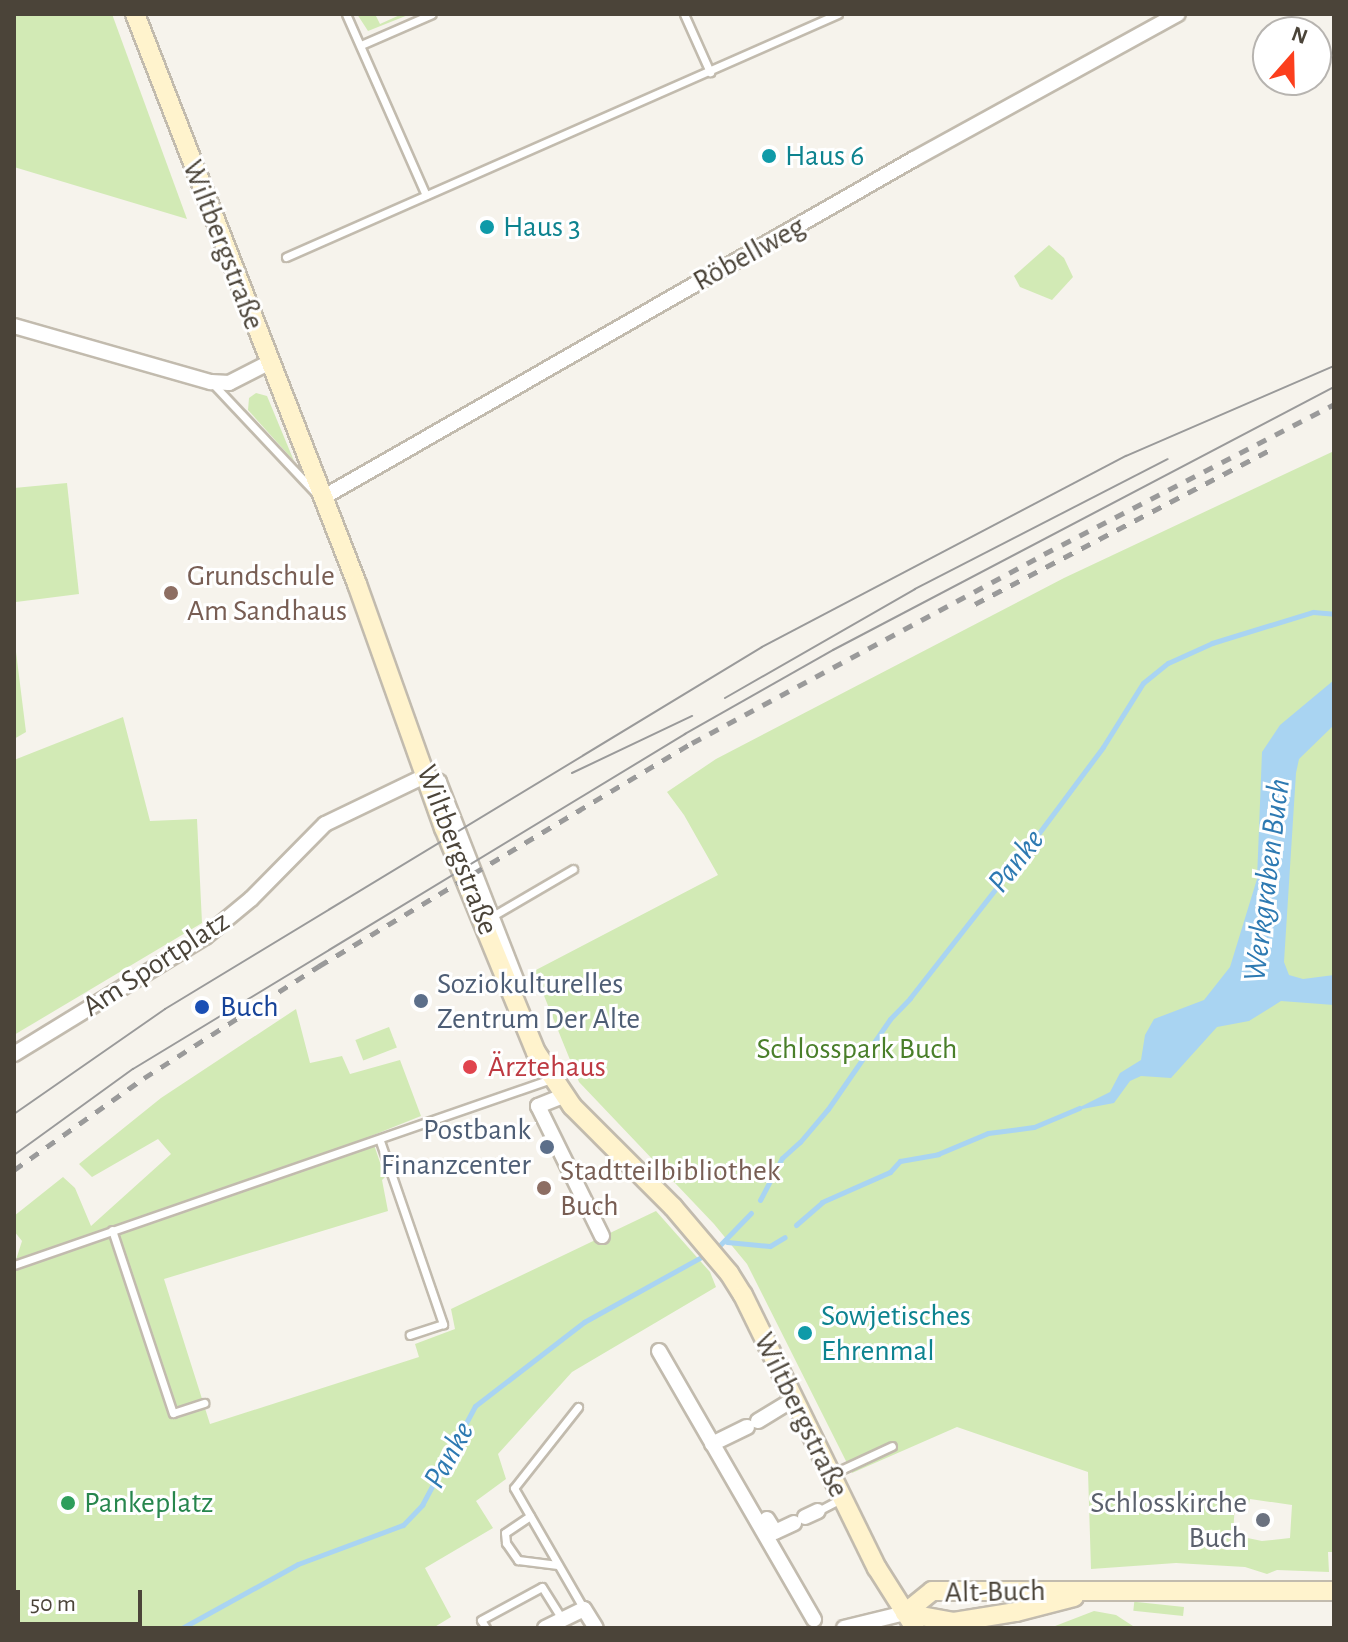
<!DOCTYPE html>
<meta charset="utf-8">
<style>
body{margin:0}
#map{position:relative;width:1348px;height:1642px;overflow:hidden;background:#f6f3ec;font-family:"Alegreya Sans",sans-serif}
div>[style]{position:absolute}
.green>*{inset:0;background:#d2eab5;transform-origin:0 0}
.water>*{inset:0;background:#a9d4f2}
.stream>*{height:5px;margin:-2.5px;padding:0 2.5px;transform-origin:2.5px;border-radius:2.5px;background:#a9d4f2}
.roads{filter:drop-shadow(2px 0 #c2bbae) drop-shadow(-2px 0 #c2bbae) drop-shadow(0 2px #c2bbae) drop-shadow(0 -2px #c2bbae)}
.lane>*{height:7px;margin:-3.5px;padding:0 3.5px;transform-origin:3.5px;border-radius:3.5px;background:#fff}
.street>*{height:14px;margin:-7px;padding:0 7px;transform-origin:7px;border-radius:7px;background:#fff}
.secondary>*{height:18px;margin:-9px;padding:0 9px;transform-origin:9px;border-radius:9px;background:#fff3cd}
.tram>*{height:2px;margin:-1px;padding:0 1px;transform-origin:1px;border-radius:1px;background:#9a9a9a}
.rail>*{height:5px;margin-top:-2.5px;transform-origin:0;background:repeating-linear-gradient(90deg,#9a9a9a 0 10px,transparent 0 20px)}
.dots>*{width:22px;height:22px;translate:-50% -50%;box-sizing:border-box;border:4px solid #fff;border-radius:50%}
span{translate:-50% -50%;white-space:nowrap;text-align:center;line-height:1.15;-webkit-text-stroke:6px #fff;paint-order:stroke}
.culture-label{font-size:30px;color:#0d838f}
.left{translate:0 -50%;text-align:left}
.street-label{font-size:30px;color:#4b4439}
.education-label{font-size:30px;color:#785e54}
.service-label{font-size:30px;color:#4e5e75}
.right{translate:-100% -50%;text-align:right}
.transit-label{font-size:30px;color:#164399}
.park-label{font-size:30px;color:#4a7f2a}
.health-label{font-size:30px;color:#be3a42}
.leisure-label{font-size:30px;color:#27864d}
.worship-label{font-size:30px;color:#5b616d}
.water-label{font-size:32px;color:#2e7ab2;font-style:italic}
.frame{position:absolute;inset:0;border:16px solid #4b4439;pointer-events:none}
.north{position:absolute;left:1252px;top:16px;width:80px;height:80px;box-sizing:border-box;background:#fff;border:2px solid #b7b4b0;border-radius:50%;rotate:20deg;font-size:22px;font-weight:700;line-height:32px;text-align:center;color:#4b4439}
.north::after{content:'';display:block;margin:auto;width:28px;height:36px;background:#fc3f1d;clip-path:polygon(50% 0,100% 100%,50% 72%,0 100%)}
.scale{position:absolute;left:16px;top:1590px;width:126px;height:36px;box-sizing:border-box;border:4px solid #4b4439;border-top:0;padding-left:10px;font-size:24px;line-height:28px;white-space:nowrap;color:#4b4439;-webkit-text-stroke:6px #fff;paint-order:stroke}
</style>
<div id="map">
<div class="green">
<div style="clip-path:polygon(14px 14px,112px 14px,187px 219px,14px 167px)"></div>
<div style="clip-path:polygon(357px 14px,375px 14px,380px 24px,402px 14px,408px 15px,368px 31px)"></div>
<div style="clip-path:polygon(1049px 245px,1064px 258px,1073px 277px,1052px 300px,1020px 287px,1014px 276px)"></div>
<div style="clip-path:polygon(256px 393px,267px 396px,294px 461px,248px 410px,249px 398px)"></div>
<div style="clip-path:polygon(evenodd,1334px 451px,1334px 1552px,1328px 1552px,1329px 1572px,1277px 1570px,1267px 1574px,1245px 1567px,1176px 1563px,1091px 1569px,1088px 1472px,957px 1427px,852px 1473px,747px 1264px,714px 1224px,579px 1082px,534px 971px,718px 875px,684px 815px,667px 792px,716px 759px,1064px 578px,1334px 451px,1250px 1499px,1292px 1505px,1290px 1538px,1262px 1541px,1233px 1535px,1235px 1503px,1249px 1504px,1250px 1499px)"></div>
<div style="clip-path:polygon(67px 483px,79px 594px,16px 602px,14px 488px)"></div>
<div style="clip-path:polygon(14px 636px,26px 732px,14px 739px)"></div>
<div style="clip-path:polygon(123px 717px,150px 821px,197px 819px,202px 923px,14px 1035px,14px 760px)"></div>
<div style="clip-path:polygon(296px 1009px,310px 1063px,342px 1056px,350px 1074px,400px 1060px,421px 1116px,371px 1136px,385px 1177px,382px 1180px,388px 1211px,164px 1279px,210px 1424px,419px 1357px,415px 1344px,455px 1329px,451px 1309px,656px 1211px,710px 1272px,716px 1287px,572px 1372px,498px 1454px,506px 1479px,476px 1501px,493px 1528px,425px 1568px,451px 1617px,433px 1628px,14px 1628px,14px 1266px,22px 1241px,14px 1231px,14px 1216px,63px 1177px,75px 1188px,91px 1226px,171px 1154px,158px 1139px,92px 1177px,79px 1164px,161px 1098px)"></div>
<div style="left:389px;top:1027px;width:22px;height:36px;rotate:69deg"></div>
<div style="left:1184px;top:1607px;width:9px;height:50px;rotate:96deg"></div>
<div style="clip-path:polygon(1094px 1611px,1116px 1615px,1136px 1628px,1050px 1628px)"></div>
</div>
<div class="water">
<div style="clip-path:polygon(1334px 680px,1334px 725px,1299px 759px,1296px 773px,1284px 962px,1289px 975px,1303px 979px,1334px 975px,1334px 1005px,1281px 1001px,1249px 1021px,1217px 1027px,1171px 1078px,1141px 1076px,1130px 1081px,1114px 1103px,1072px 1111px,1110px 1092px,1120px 1073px,1141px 1060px,1145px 1035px,1154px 1019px,1204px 1000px,1230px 967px,1257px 879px,1262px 752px,1280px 725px)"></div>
</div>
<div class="stream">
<div style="left:760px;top:1200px;width:47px;rotate:-62.4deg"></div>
<div style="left:782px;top:1158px;width:24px;rotate:-42deg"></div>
<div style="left:800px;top:1142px;width:43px;rotate:-49.7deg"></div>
<div style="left:828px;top:1109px;width:109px;rotate:-55.4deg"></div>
<div style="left:890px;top:1019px;width:29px;rotate:-46deg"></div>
<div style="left:910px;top:998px;width:194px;rotate:-51.9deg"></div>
<div style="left:1030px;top:845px;width:122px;rotate:-53.3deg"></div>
<div style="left:1103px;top:747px;width:75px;rotate:-58deg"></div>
<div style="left:1143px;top:683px;width:32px;rotate:-39deg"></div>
<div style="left:1168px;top:663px;width:48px;rotate:-24.4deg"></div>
<div style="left:1212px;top:643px;width:106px;rotate:-17.1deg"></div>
<div style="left:1313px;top:612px;width:21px;rotate:5deg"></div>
<div style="left:796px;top:1225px;width:35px;rotate:-41deg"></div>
<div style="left:822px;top:1202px;width:74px;rotate:-23.8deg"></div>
<div style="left:890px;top:1172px;width:15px;rotate:-48deg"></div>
<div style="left:900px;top:1161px;width:39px;rotate:-10deg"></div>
<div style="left:938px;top:1154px;width:54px;rotate:-22.8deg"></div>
<div style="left:988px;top:1133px;width:46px;rotate:-7.4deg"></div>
<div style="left:1034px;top:1127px;width:49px;rotate:-22.9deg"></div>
<div style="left:727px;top:1242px;width:43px;rotate:5.3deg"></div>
<div style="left:770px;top:1246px;width:17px;rotate:-31deg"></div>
<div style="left:719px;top:1246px;width:46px;rotate:-45.9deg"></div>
<div style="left:182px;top:1628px;width:132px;rotate:-28.9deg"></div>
<div style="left:298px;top:1564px;width:112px;rotate:-20.4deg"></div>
<div style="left:403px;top:1525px;width:28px;rotate:-46deg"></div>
<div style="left:422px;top:1505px;width:112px;rotate:-61.8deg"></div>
<div style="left:475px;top:1406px;width:138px;rotate:-37.6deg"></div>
<div style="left:584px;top:1322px;width:136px;rotate:-29deg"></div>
</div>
<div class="roads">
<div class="lane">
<div style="left:346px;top:14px;width:198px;rotate:66.2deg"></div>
<div style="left:684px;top:14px;width:64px;rotate:65.9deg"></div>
<div style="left:361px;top:45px;width:77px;rotate:-23.6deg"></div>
<div style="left:286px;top:257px;width:603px;rotate:-23.76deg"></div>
<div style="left:213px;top:384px;width:147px;rotate:46.7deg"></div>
<div style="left:491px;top:917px;width:95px;rotate:-30.3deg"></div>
<div style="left:380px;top:1141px;width:194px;rotate:71deg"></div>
<div style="left:443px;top:1324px;width:35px;rotate:162deg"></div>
<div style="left:112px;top:1230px;width:193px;rotate:71.6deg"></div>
<div style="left:173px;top:1413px;width:33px;rotate:-18deg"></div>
<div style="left:14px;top:1265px;width:568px;rotate:-19.1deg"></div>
<div style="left:578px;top:1407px;width:103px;rotate:128.3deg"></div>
<div style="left:514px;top:1488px;width:140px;rotate:60deg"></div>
<div style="left:832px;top:1474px;width:66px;rotate:-25deg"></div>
<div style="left:818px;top:1511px;width:26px;rotate:-28deg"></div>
<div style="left:530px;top:1516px;width:30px;rotate:146deg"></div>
<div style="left:505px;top:1533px;width:10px;rotate:84deg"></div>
<div style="left:506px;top:1543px;width:21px;rotate:55deg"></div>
<div style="left:518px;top:1560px;width:40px;rotate:7.1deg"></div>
<div style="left:486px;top:1628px;width:9px;rotate:-122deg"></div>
<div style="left:481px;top:1620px;width:69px;rotate:-28.4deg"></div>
<div style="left:542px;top:1587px;width:38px;rotate:58deg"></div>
</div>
<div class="street">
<div style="left:14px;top:326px;width:205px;rotate:15.9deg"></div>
<div style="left:211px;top:382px;width:18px;rotate:3deg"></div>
<div style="left:229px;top:383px;width:44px;rotate:-27.1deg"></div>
<div style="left:322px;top:498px;width:682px;rotate:-29.8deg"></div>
<div style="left:914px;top:159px;width:301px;rotate:-28.8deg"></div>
<div style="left:14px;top:1054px;width:224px;rotate:-31.5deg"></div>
<div style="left:205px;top:937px;width:60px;rotate:-39.6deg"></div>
<div style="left:251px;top:899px;width:105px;rotate:-45.4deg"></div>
<div style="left:325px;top:824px;width:113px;rotate:-25.7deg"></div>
<div style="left:427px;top:775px;width:14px;rotate:30deg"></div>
<div style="left:439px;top:782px;width:212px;rotate:68.7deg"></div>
<div style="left:563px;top:1096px;width:27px;rotate:158deg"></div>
<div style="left:538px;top:1106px;width:145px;rotate:63.8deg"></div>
<div style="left:659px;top:1351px;width:310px;rotate:60deg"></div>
<div style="left:758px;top:1421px;width:42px;rotate:-31.4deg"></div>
<div style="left:712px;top:1444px;width:39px;rotate:-26deg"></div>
<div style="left:805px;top:1517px;width:14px;rotate:-25deg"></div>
<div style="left:767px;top:1519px;width:15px;rotate:58deg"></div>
<div style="left:775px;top:1532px;width:21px;rotate:-25deg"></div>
<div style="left:545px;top:1628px;width:43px;rotate:-26deg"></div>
<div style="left:584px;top:1609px;width:22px;rotate:58deg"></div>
<div style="left:844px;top:1628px;width:63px;rotate:-13.8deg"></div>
</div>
<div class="secondary">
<div style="left:135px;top:14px;width:612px;rotate:68.72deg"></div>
<div style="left:357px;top:584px;width:259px;rotate:70.4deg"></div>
<div style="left:444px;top:828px;width:242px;rotate:67.7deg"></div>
<div style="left:536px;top:1052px;width:65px;rotate:56.3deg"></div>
<div style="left:572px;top:1106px;width:143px;rotate:45deg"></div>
<div style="left:673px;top:1207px;width:87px;rotate:49.7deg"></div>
<div style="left:729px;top:1273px;width:26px;rotate:58deg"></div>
<div style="left:743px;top:1295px;width:304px;rotate:63.9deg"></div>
<div style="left:877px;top:1568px;width:71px;rotate:57.7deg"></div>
<div style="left:905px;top:1613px;width:35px;rotate:-39deg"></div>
<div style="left:932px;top:1591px;width:402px"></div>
<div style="left:905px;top:1613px;width:50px;rotate:10.4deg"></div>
<div style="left:954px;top:1622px;width:63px;rotate:-9.2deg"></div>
<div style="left:1016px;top:1612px;width:60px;rotate:-14.5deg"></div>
</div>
</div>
<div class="tram">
<div style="left:725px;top:698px;width:219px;rotate:-29.8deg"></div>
<div style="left:915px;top:589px;width:284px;rotate:-27.2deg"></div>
<div style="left:572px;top:773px;width:133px;rotate:-25.4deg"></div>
<div style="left:14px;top:1114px;width:184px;rotate:-34.8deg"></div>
<div style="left:165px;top:1009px;width:698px;rotate:-31.23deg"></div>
<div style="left:762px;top:647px;width:411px;rotate:-27.7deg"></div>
<div style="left:1126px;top:456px;width:227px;rotate:-23.4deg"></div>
<div style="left:14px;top:1155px;width:147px;rotate:-35.9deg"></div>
<div style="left:133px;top:1069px;width:646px;rotate:-31.25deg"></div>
<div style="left:685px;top:734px;width:170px;rotate:-29.6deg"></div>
<div style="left:833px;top:650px;width:566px;rotate:-27.7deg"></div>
</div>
<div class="rail">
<div style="left:975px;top:604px;width:332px;rotate:-27.6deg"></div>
<div style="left:14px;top:1170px;width:159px;rotate:-35.3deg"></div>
<div style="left:144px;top:1078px;width:208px;rotate:-32.6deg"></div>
<div style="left:319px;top:966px;width:435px;rotate:-30.9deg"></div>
<div style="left:692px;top:743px;width:400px;rotate:-28.2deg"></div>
<div style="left:1044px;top:554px;width:326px;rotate:-27.3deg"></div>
</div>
<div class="dots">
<div style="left:769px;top:156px;background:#0f9aa8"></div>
<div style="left:487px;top:227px;background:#0f9aa8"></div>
<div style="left:171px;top:593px;background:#8d6e63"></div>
<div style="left:421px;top:1001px;background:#5c6f8a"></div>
<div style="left:202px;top:1007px;background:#1a4fb4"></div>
<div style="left:470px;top:1067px;background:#e0444e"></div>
<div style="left:547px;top:1147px;background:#5c6f8a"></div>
<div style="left:544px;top:1188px;background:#8d6e63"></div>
<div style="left:805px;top:1333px;background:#0f9aa8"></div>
<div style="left:68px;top:1503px;background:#2e9e5b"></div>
<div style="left:1263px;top:1520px;background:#6b7280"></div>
</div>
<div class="culture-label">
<span class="left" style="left:785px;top:156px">Haus 6</span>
<span class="left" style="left:503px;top:227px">Haus 3</span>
<span class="left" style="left:821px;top:1333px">Sowjetisches<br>Ehrenmal</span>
</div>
<div class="street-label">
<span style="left:223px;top:245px;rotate:69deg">Wiltbergstraße</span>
<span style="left:749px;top:254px;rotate:-29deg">Röbellweg</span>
<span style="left:457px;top:850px;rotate:69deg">Wiltbergstraße</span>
<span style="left:156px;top:964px;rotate:-33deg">Am Sportplatz</span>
<span style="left:801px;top:1415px;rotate:64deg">Wiltbergstraße</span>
<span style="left:995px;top:1592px;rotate:-1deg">Alt-Buch</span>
</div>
<div class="education-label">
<span class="left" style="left:187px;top:593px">Grundschule<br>Am Sandhaus</span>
<span class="left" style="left:560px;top:1188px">Stadtteilbibliothek<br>Buch</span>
</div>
<div class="service-label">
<span class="left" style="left:437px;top:1001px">Soziokulturelles<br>Zentrum Der Alte</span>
<span class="right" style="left:531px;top:1147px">Postbank<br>Finanzcenter</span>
</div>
<div class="transit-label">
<span class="left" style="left:220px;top:1007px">Buch</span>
</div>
<div class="park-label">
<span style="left:857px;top:1049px">Schlosspark Buch</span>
</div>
<div class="health-label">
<span class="left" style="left:488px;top:1067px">Ärztehaus</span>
</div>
<div class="leisure-label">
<span class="left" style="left:84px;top:1503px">Pankeplatz</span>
</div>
<div class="worship-label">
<span class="right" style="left:1247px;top:1520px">Schlosskirche<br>Buch</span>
</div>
<div class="water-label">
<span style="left:1016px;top:861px;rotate:-52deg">Panke</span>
<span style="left:1267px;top:880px;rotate:-83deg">Werkgraben Buch</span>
<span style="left:449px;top:1455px;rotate:-61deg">Panke</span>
</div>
<div class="frame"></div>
<div class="north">N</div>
<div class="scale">50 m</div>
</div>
